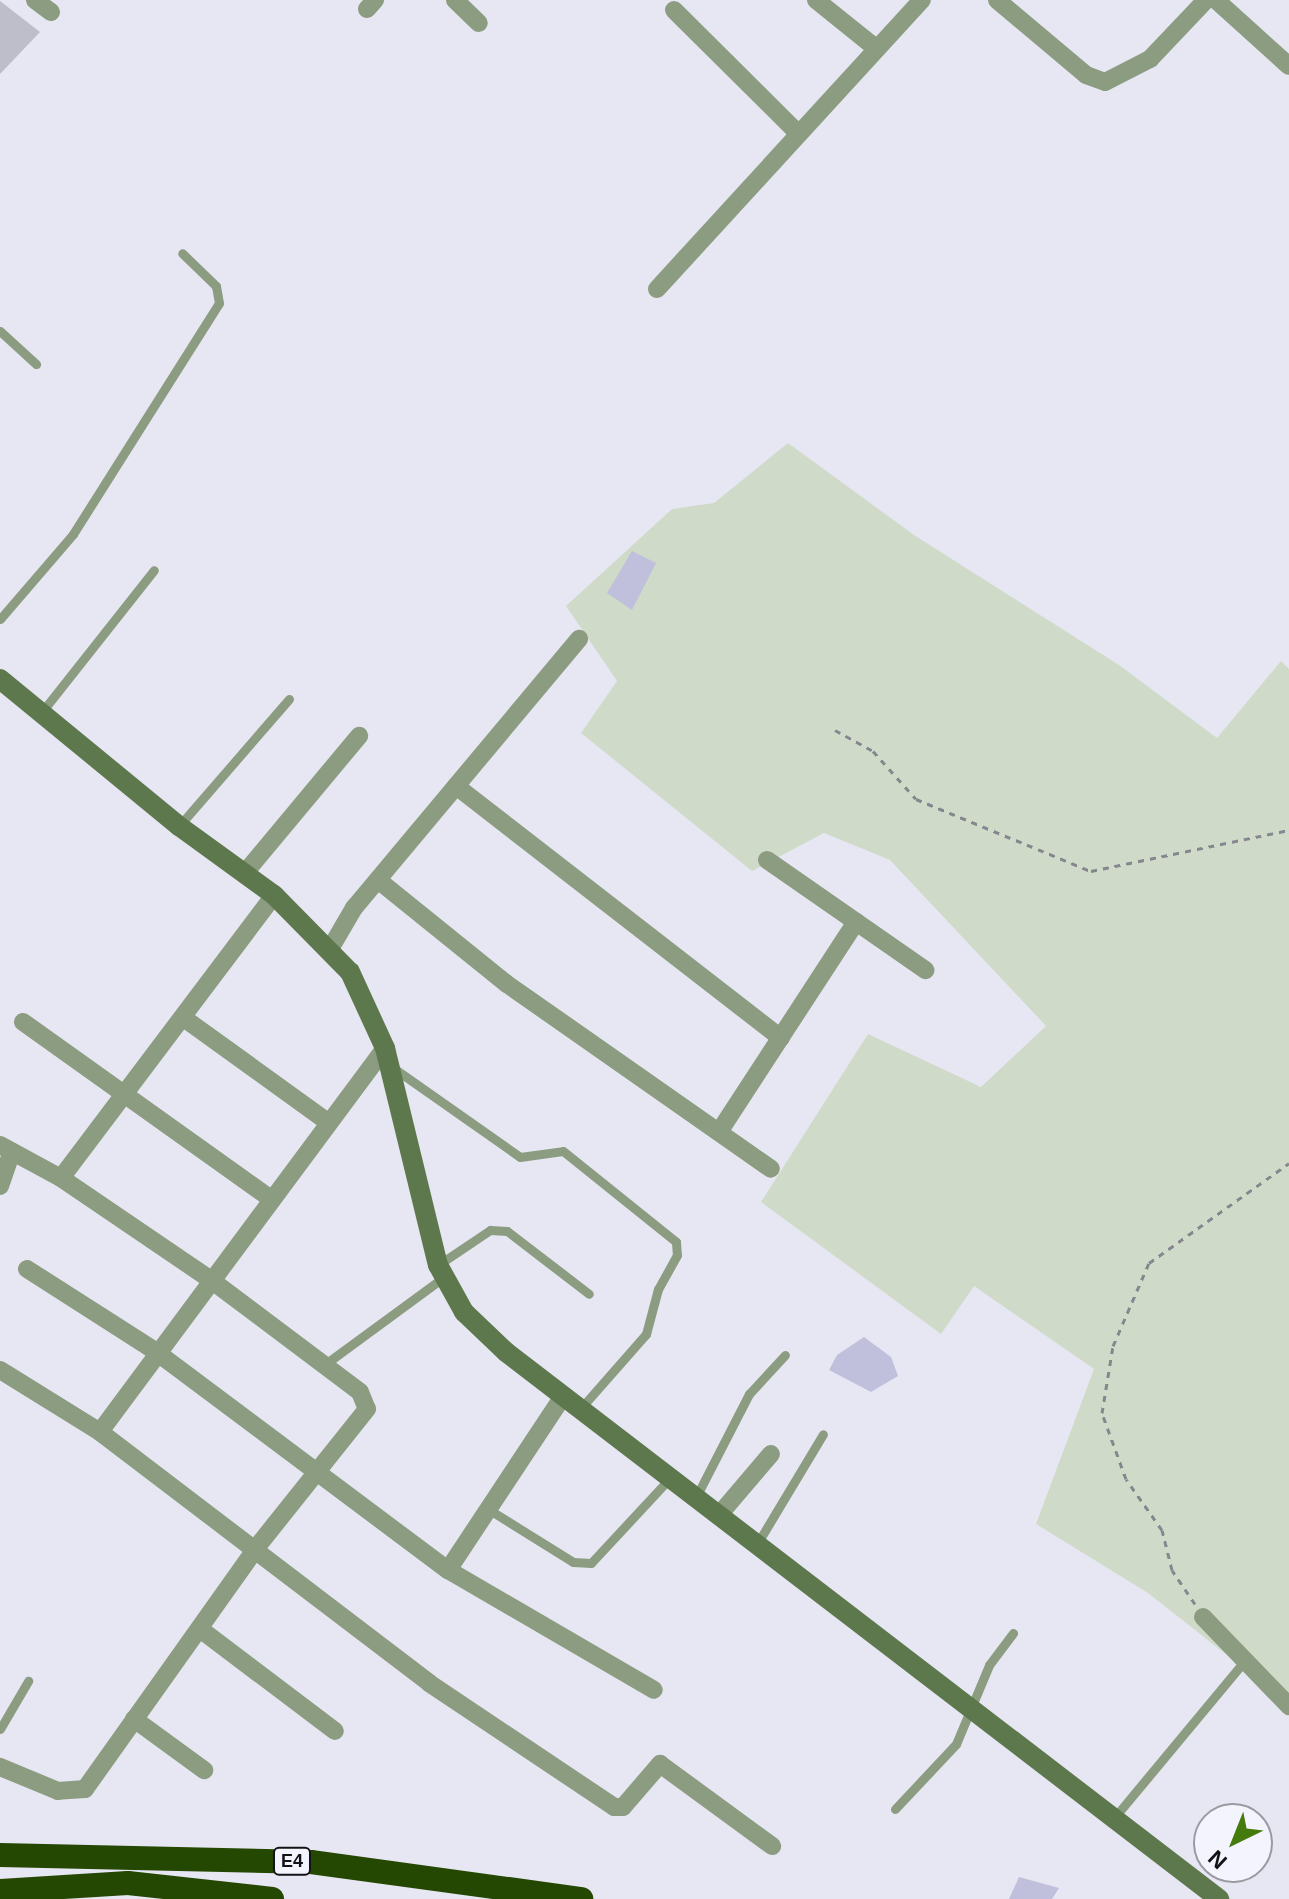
<!DOCTYPE html>
<style>
body{margin:0}
#map{position:relative;width:1289px;height:1899px;overflow:hidden;background:#e7e7f3;font-family:Helvetica,sans-serif}
div>[style]{position:absolute}
.green>*{inset:0;background:#cfdbc8}
.water>*{inset:0;background:#c0c0dd}
.building>*{inset:0;background:#bebeca}
.path>*{height:3px;margin-top:-1.5px;transform-origin:0;background:repeating-linear-gradient(90deg,#86868e 0 6px,transparent 0 12px)}
.lane>*{height:9px;margin:-4.5px;padding:0 4.5px;transform-origin:4.5px;border-radius:4.5px;background:#8b9c80}
.street>*{height:18px;margin:-9px;padding:0 9px;transform-origin:9px;border-radius:9px;background:#8b9c80}
.secondary>*{height:20px;margin:-10px;padding:0 10px;transform-origin:10px;border-radius:10px;background:#5e784e}
.highway>*{height:24px;margin:-12px;padding:0 12px;transform-origin:12px;border-radius:12px;background:#244701}
span{translate:-50% -50%;white-space:nowrap;text-align:center;line-height:1.15;-webkit-text-stroke:7px #f4f4fe;paint-order:stroke}
.shield-label span{padding:2px 6px;background:#f4f4fe;border:2px solid;border-radius:6px;-webkit-text-stroke-width:0}
.shield-label{font-size:18px;color:#131317;font-weight:700}
.north{position:absolute;left:1193px;top:1803px;width:80px;height:80px;box-sizing:border-box;background:#f4f4fe;border:2px solid #9a9aa2;border-radius:50%;rotate:223deg;font-size:22px;font-weight:700;line-height:32px;text-align:center;color:#131317}
.north::after{content:'';display:block;margin:auto;width:28px;height:36px;background:#457a0c;clip-path:polygon(50% 0,100% 100%,50% 72%,0 100%)}
</style>
<div id="map">
<div class="green">
<div style="clip-path:polygon(788px 443px,914px 535px,1119px 665px,1217px 738px,1281px 661px,1289px 669px,1289px 1704px,1148px 1593px,1036px 1524px,1094px 1369px,974px 1286px,941px 1334px,761px 1202px,868px 1034px,981px 1087px,1046px 1026px,890px 860px,824px 833px,752px 871px,581px 733px,617px 681px,566px 606px,672px 509px,714px 503px)"></div>
</div>
<div class="water">
<div style="clip-path:polygon(632px 551px,656px 563px,632px 610px,607px 593px)"></div>
<div style="clip-path:polygon(864px 1337px,891px 1357px,898px 1376px,871px 1392px,829px 1370px,837px 1355px)"></div>
<div style="clip-path:polygon(1019px 1877px,1059px 1888px,1052px 1899px,1009px 1899px)"></div>
</div>
<div class="building">
<div style="clip-path:polygon(0 1px,40px 32px,0 74px)"></div>
</div>
<div class="path">
<div style="left:835px;top:730px;width:43px;rotate:28.9deg"></div>
<div style="left:873px;top:751px;width:64px;rotate:48.1deg"></div>
<div style="left:916px;top:799px;width:189px;rotate:22.4deg"></div>
<div style="left:1091px;top:871px;width:202px;rotate:-11.7deg"></div>
<div style="left:1195px;top:1604px;width:41px;rotate:-124.1deg"></div>
<div style="left:1172px;top:1570px;width:41px;rotate:-104deg"></div>
<div style="left:1162px;top:1530px;width:62px;rotate:-125.2deg"></div>
<div style="left:1126px;top:1479px;width:70px;rotate:-110deg"></div>
<div style="left:1102px;top:1413px;width:68px;rotate:-80.7deg"></div>
<div style="left:1113px;top:1346px;width:90px;rotate:-66.6deg"></div>
<div style="left:1149px;top:1263px;width:172px;rotate:-35.5deg"></div>
</div>
<div class="lane">
<div style="left:0;top:331px;width:49px;rotate:42.5deg"></div>
<div style="left:0;top:619px;width:112px;rotate:-49.3deg"></div>
<div style="left:73px;top:534px;width:273px;rotate:-57.7deg"></div>
<div style="left:219px;top:303px;width:17px;rotate:-100deg"></div>
<div style="left:216px;top:286px;width:47px;rotate:-135.9deg"></div>
<div style="left:41px;top:713px;width:182px;rotate:-51.7deg"></div>
<div style="left:179px;top:826px;width:168px;rotate:-49.1deg"></div>
<div style="left:392px;top:1067px;width:156px;rotate:35.1deg"></div>
<div style="left:520px;top:1157px;width:43px;rotate:-7.9deg"></div>
<div style="left:563px;top:1151px;width:145px;rotate:38.8deg"></div>
<div style="left:676px;top:1242px;width:13px;rotate:86deg"></div>
<div style="left:677px;top:1255px;width:39px;rotate:119deg"></div>
<div style="left:658px;top:1289px;width:47px;rotate:104.9deg"></div>
<div style="left:646px;top:1334px;width:100px;rotate:131.3deg"></div>
<div style="left:438px;top:1265px;width:63px;rotate:-33.9deg"></div>
<div style="left:490px;top:1230px;width:17px;rotate:3deg"></div>
<div style="left:507px;top:1231px;width:103px;rotate:37.5deg"></div>
<div style="left:324px;top:1365px;width:149px;rotate:-36.3deg"></div>
<div style="left:696px;top:1497px;width:116px;rotate:-62.8deg"></div>
<div style="left:749px;top:1394px;width:53px;rotate:-47.3deg"></div>
<div style="left:488px;top:1509px;width:100px;rotate:31.9deg"></div>
<div style="left:573px;top:1562px;width:18px;rotate:3deg"></div>
<div style="left:591px;top:1563px;width:116px;rotate:-47.1deg"></div>
<div style="left:757px;top:1544px;width:128px;rotate:-59deg"></div>
<div style="left:0;top:1729px;width:56px;rotate:-59.7deg"></div>
<div style="left:895px;top:1809px;width:89px;rotate:-46.8deg"></div>
<div style="left:956px;top:1744px;width:86px;rotate:-67.3deg"></div>
<div style="left:989px;top:1665px;width:40px;rotate:-53deg"></div>
<div style="left:1114px;top:1818px;width:205px;rotate:-50.3deg"></div>
</div>
<div class="street">
<div style="left:35px;top:0;width:20px;rotate:37deg"></div>
<div style="left:455px;top:0;width:33px;rotate:44deg"></div>
<div style="left:816px;top:0;width:78px;rotate:38.8deg"></div>
<div style="left:997px;top:0;width:116px;rotate:40.1deg"></div>
<div style="left:1086px;top:75px;width:20px;rotate:20deg"></div>
<div style="left:1105px;top:82px;width:51px;rotate:-27.1deg"></div>
<div style="left:1150px;top:59px;width:81px;rotate:-46.5deg"></div>
<div style="left:1216px;top:0;width:98px;rotate:42.1deg"></div>
<div style="left:367px;top:9px;width:12px;rotate:-48deg"></div>
<div style="left:674px;top:10px;width:176px;rotate:44.8deg"></div>
<div style="left:657px;top:289px;width:392px;rotate:-47.5deg"></div>
<div style="left:456px;top:786px;width:411px;rotate:37.8deg"></div>
<div style="left:767px;top:860px;width:193px;rotate:34.8deg"></div>
<div style="left:244px;top:874px;width:180px;rotate:-50.2deg"></div>
<div style="left:378px;top:880px;width:166px;rotate:38.9deg"></div>
<div style="left:507px;top:984px;width:322px;rotate:35deg"></div>
<div style="left:330px;top:949px;width:48px;rotate:-59.7deg"></div>
<div style="left:354px;top:908px;width:351px;rotate:-50.1deg"></div>
<div style="left:185px;top:1019px;width:176px;rotate:35.8deg"></div>
<div style="left:23px;top:1022px;width:303px;rotate:35.5deg"></div>
<div style="left:385px;top:1048px;width:478px;rotate:126.6deg"></div>
<div style="left:100px;top:1432px;width:414px;rotate:37.3deg"></div>
<div style="left:429px;top:1683px;width:223px;rotate:33.8deg"></div>
<div style="left:614px;top:1807px;width:9px"></div>
<div style="left:623px;top:1807px;width:57px;rotate:-49.3deg"></div>
<div style="left:660px;top:1764px;width:139px;rotate:36.2deg"></div>
<div style="left:719px;top:1132px;width:251px;rotate:-56.9deg"></div>
<div style="left:0;top:1145px;width:69px;rotate:28.4deg"></div>
<div style="left:61px;top:1178px;width:181px;rotate:34.2deg"></div>
<div style="left:211px;top:1280px;width:186px;rotate:36.9deg"></div>
<div style="left:360px;top:1392px;width:18px;rotate:68deg"></div>
<div style="left:367px;top:1409px;width:176px;rotate:128.6deg"></div>
<div style="left:257px;top:1547px;width:297px;rotate:125.4deg"></div>
<div style="left:85px;top:1789px;width:27px;rotate:176deg"></div>
<div style="left:58px;top:1791px;width:63px;rotate:-157.5deg"></div>
<div style="left:61px;top:1178px;width:354px;rotate:-53deg"></div>
<div style="left:0;top:1186px;width:36px;rotate:-71deg"></div>
<div style="left:27px;top:1269px;width:152px;rotate:32.6deg"></div>
<div style="left:155px;top:1351px;width:366px;rotate:36.8deg"></div>
<div style="left:448px;top:1570px;width:238px;rotate:30.2deg"></div>
<div style="left:0;top:1370px;width:118px;rotate:31.8deg"></div>
<div style="left:719px;top:1515px;width:80px;rotate:-49.6deg"></div>
<div style="left:448px;top:1570px;width:209px;rotate:-56.5deg"></div>
<div style="left:1203px;top:1617px;width:124px;rotate:46deg"></div>
<div style="left:200px;top:1629px;width:169px;rotate:37.1deg"></div>
<div style="left:134px;top:1719px;width:87px;rotate:36.1deg"></div>
</div>
<div class="secondary">
<div style="left:0;top:679px;width:232px;rotate:39.4deg"></div>
<div style="left:179px;top:826px;width:117px;rotate:36deg"></div>
<div style="left:274px;top:895px;width:108px;rotate:45.4deg"></div>
<div style="left:350px;top:972px;width:84px;rotate:65.3deg"></div>
<div style="left:385px;top:1048px;width:223px;rotate:76.3deg"></div>
<div style="left:438px;top:1265px;width:54px;rotate:61deg"></div>
<div style="left:464px;top:1312px;width:58px;rotate:43.6deg"></div>
<div style="left:506px;top:1352px;width:899px;rotate:37.49deg"></div>
</div>
<div class="highway">
<div style="left:0;top:1855px;width:311px;rotate:1.3deg"></div>
<div style="left:311px;top:1862px;width:273px;rotate:7.8deg"></div>
<div style="left:0;top:1891px;width:128px;rotate:-3.6deg"></div>
<div style="left:128px;top:1883px;width:145px;rotate:6.3deg"></div>
</div>
<div class="shield-label">
<span style="left:292px;top:1861px">E4</span>
</div>
<div class="north">N</div>
</div>
